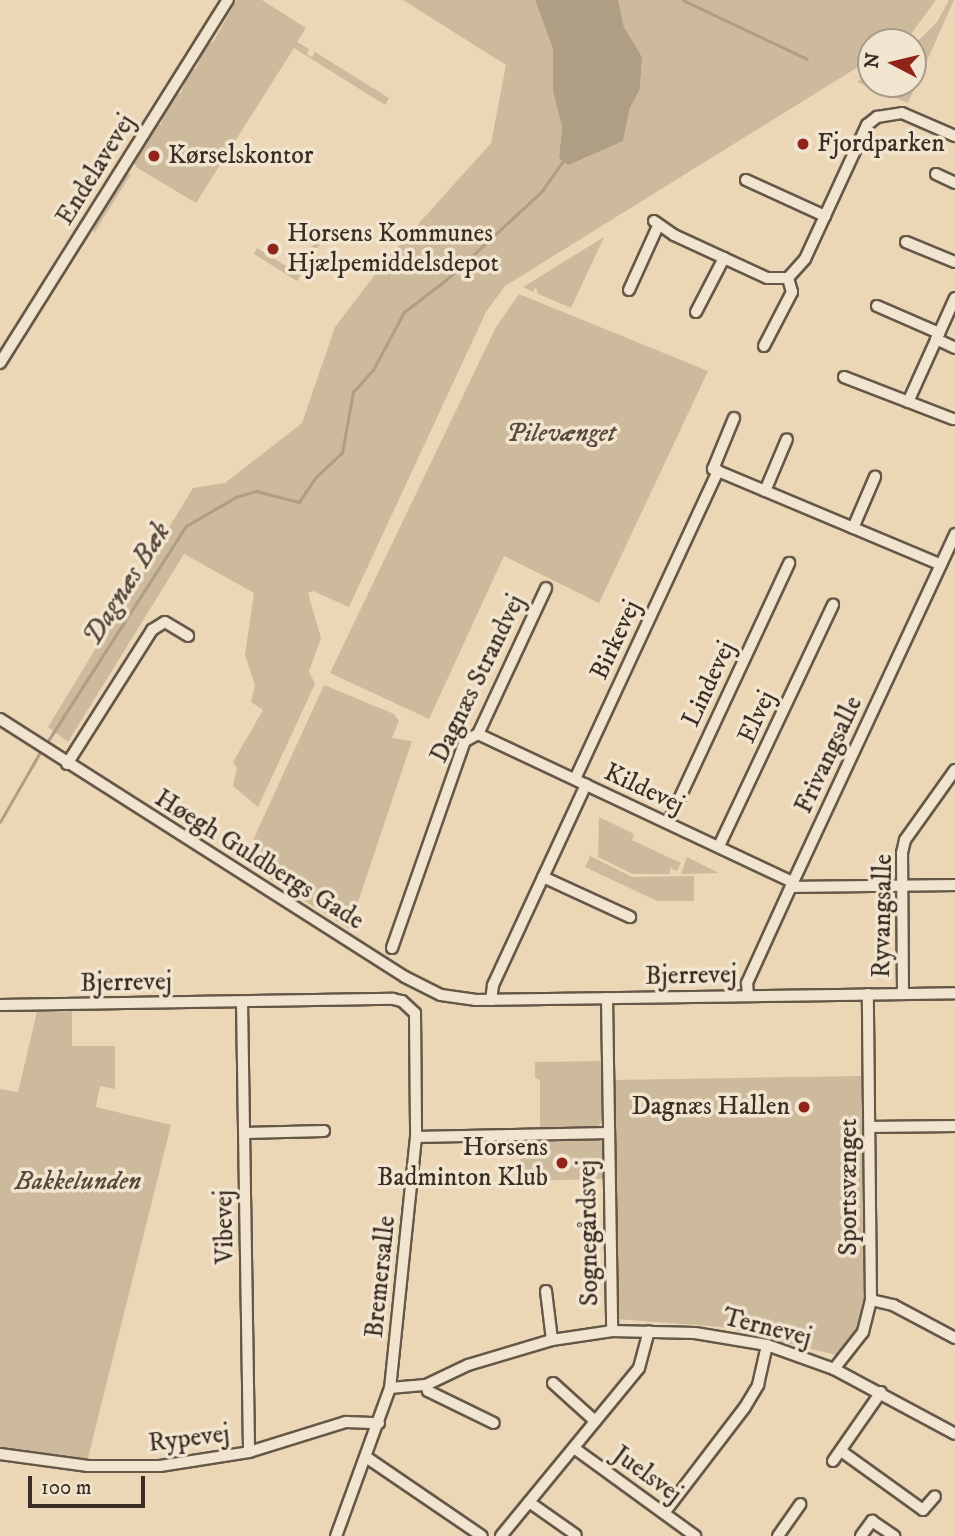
<!DOCTYPE html>
<meta charset="utf-8">
<style>
body{margin:0}
#map{position:relative;width:955px;height:1536px;overflow:hidden;background:#ebd7b5;font-family:"IM FELL DW Pica",serif}
div>[style]{position:absolute}
.green>*{inset:0;background:#cdba9c}
.water>*{inset:0;background:#af9d84}
.stream>*{height:2.5px;margin:-1.25px;padding:0 1.25px;transform-origin:1.25px;border-radius:1.25px;background:#af9d84}
.roads{filter:drop-shadow(2px 0 #665848) drop-shadow(-2px 0 #665848) drop-shadow(0 2px #665848) drop-shadow(0 -2px #665848)}
.minor>*{height:10px;margin:-5px;padding:0 5px;transform-origin:5px;border-radius:5px;background:#f2e5cf}
.dots>*{width:19px;height:19px;translate:-50% -50%;box-sizing:border-box;border:4px solid #f2e5cf;border-radius:50%}
span{translate:-50% -50%;white-space:nowrap;text-align:center;line-height:1.15;-webkit-text-stroke:7px #f2e5cf;paint-order:stroke}
.poi-label{font-size:26px;color:#3a2d24}
.left{translate:0 -50%;text-align:left}
.right{translate:-100% -50%;text-align:right}
.street-label{font-size:26px;color:#3a2d24}
.park-label{font-size:26px;color:#57493c;font-style:italic}
.water-label{font-size:28px;color:#57493c;font-style:italic}
.north{position:absolute;left:857px;top:28px;width:70px;height:70px;box-sizing:border-box;background:#f2e5cf;border:2px solid #a89b8b;border-radius:50%;rotate:277deg;font-size:19px;font-weight:700;line-height:28px;text-align:center;color:#3a2d24}
.north::after{content:'';display:block;margin:auto;width:24px;height:32px;background:#8f2418;clip-path:polygon(50% 0,100% 100%,50% 72%,0 100%)}
.scale{position:absolute;left:28px;top:1476px;width:117px;height:32px;box-sizing:border-box;border:4px solid #3a2d24;border-top:0;padding-left:9px;font-size:21px;line-height:24px;white-space:nowrap;color:#3a2d24;-webkit-text-stroke:5px #f2e5cf;paint-order:stroke}
</style>
<div id="map">
<div class="green">
<div style="clip-path:polygon(237px 0,262px 0,306px 28px,297px 42px,309px 49px,307px 54px,312px 57px,315px 52px,389px 98px,385px 105px,294px 48px,196px 203px,136px 167px,133px 160px,155px 125px,161px 124px,163px 113px,174px 95px,181px 93px,188px 73px,196px 68px,207px 43px,213px 42px)"></div>
<div style="clip-path:polygon(403px 0,535px 0,553px 49px,553px 91px,562px 127px,559px 158px,623px 141px,630px 108px,640px 89px,642px 57px,624px 27px,618px 0,936px 0,911px 34px,898px 42px,871px 42px,871px 59px,505px 286px,486px 312px,349px 607px,313px 591px,308px 593px,321px 638px,309px 671px,315px 684px,258px 807px,233px 786px,237px 768px,233px 762px,263px 710px,251px 702px,255px 685px,245px 655px,254px 593px,184px 554px,68px 742px,48px 727px,193px 488px,225px 483px,302px 423px,335px 327px,387px 259px,491px 143px,506px 65px)"></div>
<div style="clip-path:polygon(949px 0,954px 0,908px 103px,857px 82px,871px 73px,871px 84px,913px 84px,913px 46px,937px 22px)"></div>
<div style="clip-path:polygon(124px 174px,131px 174px,94px 233px,93px 224px)"></div>
<div style="clip-path:polygon(318px 237px,323px 239px,297px 281px,254px 254px,257px 248px,296px 272px)"></div>
<div style="clip-path:polygon(604px 237px,571px 308px,538px 294px,536px 287px,533px 292px,523px 287px)"></div>
<div style="clip-path:polygon(519px 294px,708px 371px,599px 603px,504px 556px,429px 719px,330px 673px,496px 327px)"></div>
<div style="clip-path:polygon(324px 685px,394px 714px,399px 721px,392px 738px,412px 741px,349px 929px,243px 862px)"></div>
<div style="clip-path:polygon(599px 817px,634px 834px,632px 840px,681px 863px,677px 871px,670px 868px,670px 874px,633px 874px,598px 857px)"></div>
<div style="clip-path:polygon(586px 854px,632px 877px,694px 876px,694px 901px,657px 901px,585px 867px,590px 857px)"></div>
<div style="clip-path:polygon(687px 857px,719px 873px,681px 874px)"></div>
<div style="clip-path:polygon(72px 1011px,72px 1046px,115px 1046px,115px 1089px,100px 1086px,96px 1107px,171px 1125px,88px 1458px,84px 1460px,0 1448px,0 1089px,18px 1092px,37px 1012px)"></div>
<div style="clip-path:polygon(602px 1061px,603px 1121px,598px 1126px,540px 1128px,540px 1080px,535px 1078px,535px 1062px)"></div>
<div style="clip-path:polygon(863px 1076px,866px 1298px,858px 1329px,836px 1355px,721px 1327px,617px 1319px,613px 1080px)"></div>
<div style="clip-path:polygon(598px 1139px,604px 1143px,604px 1179px,520px 1181px,520px 1141px)"></div>
</div>
<div class="water">
<div style="clip-path:polygon(535px 0,618px 0,624px 27px,642px 57px,640px 89px,630px 108px,623px 141px,568px 165px,559px 158px,562px 127px,553px 91px,553px 49px)"></div>
</div>
<div class="stream">
<div style="left:683px;top:0;width:137px;rotate:25.4deg"></div>
<div style="left:46px;top:744px;width:259px;rotate:-57.3deg"></div>
<div style="left:186px;top:526px;width:58px;rotate:-30.1deg"></div>
<div style="left:236px;top:497px;width:21px;rotate:-17deg"></div>
<div style="left:256px;top:491px;width:44px;rotate:14.3deg"></div>
<div style="left:299px;top:502px;width:30px;rotate:-56deg"></div>
<div style="left:316px;top:477px;width:35px;rotate:-43deg"></div>
<div style="left:342px;top:453px;width:62px;rotate:-79.8deg"></div>
<div style="left:353px;top:392px;width:30px;rotate:-48deg"></div>
<div style="left:373px;top:370px;width:66px;rotate:-61.9deg"></div>
<div style="left:404px;top:312px;width:53px;rotate:-37.3deg"></div>
<div style="left:446px;top:280px;width:131px;rotate:-42.8deg"></div>
<div style="left:542px;top:191px;width:37px;rotate:-55deg"></div>
<div style="left:0;top:822px;width:84px;rotate:-60.1deg"></div>
</div>
<div class="roads">
<div class="minor">
<div style="left:936px;top:174px;width:21px;rotate:25deg"></div>
<div style="left:746px;top:180px;width:87px;rotate:24.5deg"></div>
<div style="left:654px;top:221px;width:24px;rotate:35deg"></div>
<div style="left:674px;top:235px;width:102px;rotate:24.8deg"></div>
<div style="left:767px;top:278px;width:21px"></div>
<div style="left:788px;top:278px;width:25px;rotate:-48deg"></div>
<div style="left:805px;top:259px;width:148px;rotate:-65.2deg"></div>
<div style="left:867px;top:125px;width:13px;rotate:-39deg"></div>
<div style="left:877px;top:117px;width:25px;rotate:-9deg"></div>
<div style="left:902px;top:113px;width:58px;rotate:23.5deg"></div>
<div style="left:906px;top:242px;width:53px;rotate:22.2deg"></div>
<div style="left:629px;top:290px;width:70px;rotate:-65.6deg"></div>
<div style="left:877px;top:306px;width:68px;rotate:23.5deg"></div>
<div style="left:696px;top:312px;width:61px;rotate:-62.6deg"></div>
<div style="left:936px;top:339px;width:21px;rotate:25deg"></div>
<div style="left:764px;top:346px;width:61px;rotate:-62.6deg"></div>
<div style="left:792px;top:292px;width:15px;rotate:-106deg"></div>
<div style="left:0;top:363px;width:429px;rotate:-57.9deg"></div>
<div style="left:844px;top:377px;width:117px;rotate:21.1deg"></div>
<div style="left:908px;top:402px;width:114px;rotate:-65.7deg"></div>
<div style="left:734px;top:418px;width:55px;rotate:112.4deg"></div>
<div style="left:713px;top:469px;width:247px;rotate:22.8deg"></div>
<div style="left:765px;top:491px;width:56px;rotate:-67.1deg"></div>
<div style="left:853px;top:528px;width:56px;rotate:-66.7deg"></div>
<div style="left:0;top:719px;width:480px;rotate:32.5deg"></div>
<div style="left:405px;top:977px;width:40px;rotate:26.6deg"></div>
<div style="left:441px;top:995px;width:34px;rotate:8deg"></div>
<div style="left:475px;top:1000px;width:480px;rotate:-0.8deg"></div>
<div style="left:478px;top:734px;width:348px;rotate:25.2deg"></div>
<div style="left:67px;top:764px;width:159px;rotate:-57.6deg"></div>
<div style="left:152px;top:630px;width:15px;rotate:-32deg"></div>
<div style="left:165px;top:622px;width:27px;rotate:31deg"></div>
<div style="left:575px;top:779px;width:340px;rotate:-65.1deg"></div>
<div style="left:668px;top:823px;width:287px;rotate:-65deg"></div>
<div style="left:719px;top:846px;width:267px;rotate:-64.7deg"></div>
<div style="left:543px;top:877px;width:96px;rotate:24.7deg"></div>
<div style="left:791px;top:887px;width:164px;rotate:-0.7deg"></div>
<div style="left:392px;top:948px;width:219px;rotate:-70.6deg"></div>
<div style="left:465px;top:741px;width:15px;rotate:-28deg"></div>
<div style="left:478px;top:734px;width:161px;rotate:-65deg"></div>
<div style="left:903px;top:994px;width:141px;rotate:-90.4deg"></div>
<div style="left:902px;top:853px;width:13px;rotate:-77deg"></div>
<div style="left:905px;top:840px;width:86px;rotate:-54.5deg"></div>
<div style="left:748px;top:996px;width:13px;rotate:-94deg"></div>
<div style="left:747px;top:983px;width:111px;rotate:-65.5deg"></div>
<div style="left:793px;top:882px;width:384px;rotate:-65deg"></div>
<div style="left:607px;top:998px;width:333px;rotate:89.1deg"></div>
<div style="left:491px;top:1000px;width:15px;rotate:-82deg"></div>
<div style="left:493px;top:985px;width:221px;rotate:-65.1deg"></div>
<div style="left:242px;top:1002px;width:450px;rotate:89.1deg"></div>
<div style="left:0;top:1005px;width:393px;rotate:-0.9deg"></div>
<div style="left:393px;top:999px;width:9px;rotate:13deg"></div>
<div style="left:402px;top:1001px;width:18px;rotate:43deg"></div>
<div style="left:415px;top:1013px;width:124px;rotate:89.5deg"></div>
<div style="left:416px;top:1137px;width:252px;rotate:95.9deg"></div>
<div style="left:390px;top:1388px;width:158px;rotate:110deg"></div>
<div style="left:870px;top:1127px;width:85px;rotate:-0.7deg"></div>
<div style="left:245px;top:1133px;width:79px;rotate:-1.5deg"></div>
<div style="left:416px;top:1137px;width:193px;rotate:-1.2deg"></div>
<div style="left:546px;top:1291px;width:49px;rotate:83deg"></div>
<div style="left:871px;top:1300px;width:23px;rotate:13deg"></div>
<div style="left:893px;top:1305px;width:70px;rotate:28deg"></div>
<div style="left:834px;top:1369px;width:47px;rotate:-51.9deg"></div>
<div style="left:863px;top:1332px;width:33px;rotate:-76deg"></div>
<div style="left:871px;top:1300px;width:306px;rotate:-90.6deg"></div>
<div style="left:553px;top:1383px;width:57px;rotate:42.1deg"></div>
<div style="left:426px;top:1385px;width:6px;rotate:72deg"></div>
<div style="left:428px;top:1391px;width:73px;rotate:25.9deg"></div>
<div style="left:390px;top:1388px;width:36px;rotate:-5deg"></div>
<div style="left:426px;top:1385px;width:47px;rotate:-25.5deg"></div>
<div style="left:468px;top:1365px;width:88px;rotate:-16.6deg"></div>
<div style="left:552px;top:1340px;width:61px;rotate:-8.5deg"></div>
<div style="left:612px;top:1331px;width:83px;rotate:1.4deg"></div>
<div style="left:695px;top:1333px;width:73px;rotate:9.5deg"></div>
<div style="left:767px;top:1345px;width:71px;rotate:19.7deg"></div>
<div style="left:834px;top:1369px;width:137px;rotate:28.2deg"></div>
<div style="left:574px;top:1448px;width:150px;rotate:36deg"></div>
<div style="left:841px;top:1451px;width:101px;rotate:35.7deg"></div>
<div style="left:923px;top:1510px;width:18px;rotate:-49deg"></div>
<div style="left:0;top:1454px;width:89px;rotate:7.8deg"></div>
<div style="left:88px;top:1466px;width:72px"></div>
<div style="left:160px;top:1466px;width:90px;rotate:-8.9deg"></div>
<div style="left:249px;top:1452px;width:102px;rotate:-17.2deg"></div>
<div style="left:346px;top:1422px;width:33px;rotate:2deg"></div>
<div style="left:366px;top:1457px;width:140px;rotate:34.3deg"></div>
<div style="left:833px;top:1461px;width:84px;rotate:-55.2deg"></div>
<div style="left:529px;top:1502px;width:57px;rotate:35.1deg"></div>
<div style="left:664px;top:1513px;width:133px;rotate:-52.6deg"></div>
<div style="left:745px;top:1407px;width:26px;rotate:-59deg"></div>
<div style="left:758px;top:1385px;width:41px;rotate:-77.3deg"></div>
<div style="left:501px;top:1536px;width:217px;rotate:-50.6deg"></div>
<div style="left:639px;top:1368px;width:38px;rotate:-75deg"></div>
<div style="left:778px;top:1536px;width:39px;rotate:-55deg"></div>
<div style="left:861px;top:1536px;width:19px;rotate:-54deg"></div>
<div style="left:872px;top:1521px;width:27px;rotate:34deg"></div>
</div>
</div>
<div class="dots">
<div style="left:803px;top:144px;background:#8f2418"></div>
<div style="left:154px;top:156px;background:#8f2418"></div>
<div style="left:273px;top:249px;background:#8f2418"></div>
<div style="left:804px;top:1107px;background:#8f2418"></div>
<div style="left:562px;top:1163px;background:#8f2418"></div>
</div>
<div class="poi-label">
<span class="left" style="left:817px;top:144px">Fjordparken</span>
<span class="left" style="left:168px;top:156px">Kørselskontor</span>
<span class="left" style="left:287px;top:249px">Horsens Kommunes<br>Hjælpemiddelsdepot</span>
<span class="right" style="left:790px;top:1107px">Dagnæs Hallen</span>
<span class="right" style="left:548px;top:1163px">Horsens<br>Badminton Klub</span>
</div>
<div class="street-label">
<span style="left:96px;top:170px;rotate:-58deg">Endelavevej</span>
<span style="left:616px;top:640px;rotate:-65deg">Birkevej</span>
<span style="left:478px;top:679px;rotate:-64deg">Dagnæs Strandvej</span>
<span style="left:709px;top:684px;rotate:-65deg">Lindevej</span>
<span style="left:757px;top:717px;rotate:-65deg">Elvej</span>
<span style="left:829px;top:755px;rotate:-65deg">Frivangsalle</span>
<span style="left:644px;top:789px;rotate:25deg">Kildevej</span>
<span style="left:259px;top:860px;rotate:32deg">Høegh Guldbergs Gade</span>
<span style="left:883px;top:916px;rotate:-89deg">Ryvangsalle</span>
<span style="left:691px;top:976px;rotate:-1deg">Bjerrevej</span>
<span style="left:126px;top:983px;rotate:-1deg">Bjerrevej</span>
<span style="left:849px;top:1187px;rotate:-90deg">Sportsvænget</span>
<span style="left:225px;top:1227px;rotate:-91deg">Vibevej</span>
<span style="left:589px;top:1233px;rotate:-91deg">Sognegårdsvej</span>
<span style="left:381px;top:1277px;rotate:-84deg">Bremersalle</span>
<span style="left:767px;top:1328px;rotate:14deg">Ternevej</span>
<span style="left:189px;top:1439px;rotate:-7deg">Rypevej</span>
<span style="left:647px;top:1475px;rotate:36deg">Juelsvej</span>
</div>
<div class="park-label">
<span style="left:561px;top:434px">Pilevænget</span>
<span style="left:78px;top:1182px">Bakkelunden</span>
</div>
<div class="water-label">
<span style="left:127px;top:584px;rotate:-58deg">Dagnæs Bæk</span>
</div>
<div class="north">N</div>
<div class="scale">100 m</div>
</div>
